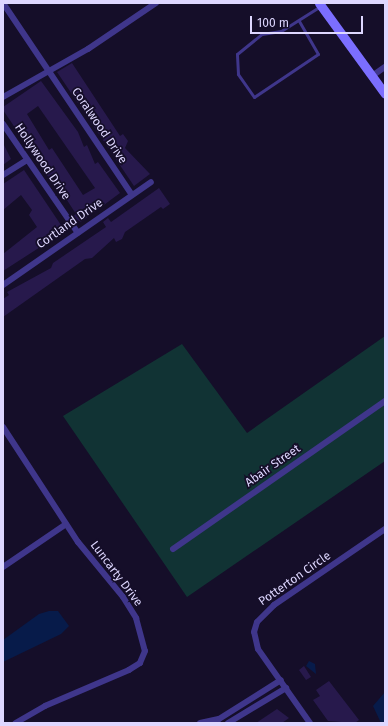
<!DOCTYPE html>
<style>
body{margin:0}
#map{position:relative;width:388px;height:726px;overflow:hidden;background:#150e29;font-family:"Fira Sans",sans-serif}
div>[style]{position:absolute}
.green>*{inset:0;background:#113334}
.water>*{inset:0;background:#071b4a}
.building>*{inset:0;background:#27194c}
.lane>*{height:3px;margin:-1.5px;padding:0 1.5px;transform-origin:1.5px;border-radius:1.5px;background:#3f368b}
.street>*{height:6px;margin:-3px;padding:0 3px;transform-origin:3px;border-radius:3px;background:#3f368b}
.secondary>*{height:9px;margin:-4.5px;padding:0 4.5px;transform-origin:4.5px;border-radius:4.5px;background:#7b6eff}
span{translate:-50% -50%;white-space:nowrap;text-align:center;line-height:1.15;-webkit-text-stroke:3.5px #150e29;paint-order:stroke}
.street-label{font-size:12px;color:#ded7ff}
.frame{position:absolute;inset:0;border:4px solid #ded7ff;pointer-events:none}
.scale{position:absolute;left:250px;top:16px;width:113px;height:18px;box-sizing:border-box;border:2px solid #ded7ff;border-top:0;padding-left:5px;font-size:12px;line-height:14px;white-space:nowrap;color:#ded7ff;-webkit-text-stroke:3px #150e29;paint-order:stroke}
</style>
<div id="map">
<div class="green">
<div style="clip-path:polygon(385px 336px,385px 461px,187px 597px,63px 416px,182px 344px,247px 433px)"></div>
</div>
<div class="water">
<div style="clip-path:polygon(49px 611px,58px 611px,69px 626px,61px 634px,3px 662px,3px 640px,39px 614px)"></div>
<div style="clip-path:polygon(309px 661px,315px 664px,316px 674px,306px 666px)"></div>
<div style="clip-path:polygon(385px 692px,385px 723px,381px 723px,373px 706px)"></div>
</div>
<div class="building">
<div style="clip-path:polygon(72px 63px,120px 136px,123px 134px,128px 141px,125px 148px,150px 174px,134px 186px,57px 72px)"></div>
<div style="clip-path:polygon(evenodd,41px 81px,78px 132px,84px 147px,87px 145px,95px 164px,98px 162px,120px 193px,81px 222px,72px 217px,76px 214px,63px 194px,67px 192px,59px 180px,53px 184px,3px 110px,3px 107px,41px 81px,38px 106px,95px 188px,83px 195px,52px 148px,49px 150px,27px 114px,38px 106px)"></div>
<div style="clip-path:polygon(3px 143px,11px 159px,3px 165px)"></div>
<div style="clip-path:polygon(24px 170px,65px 231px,3px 271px,3px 254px,37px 227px,29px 215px,32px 210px,21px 195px,3px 210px,3px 184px)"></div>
<div style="clip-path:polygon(159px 188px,170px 204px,163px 209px,161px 207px,125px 232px,122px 239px,116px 242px,114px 238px,92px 258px,85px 259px,3px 317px,3px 299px,9px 295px,7px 292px,51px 268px,53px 263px,106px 227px,103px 222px,108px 218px,111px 222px)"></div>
<div style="clip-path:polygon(304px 666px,311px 677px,306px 680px,299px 670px)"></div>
<div style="clip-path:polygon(329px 681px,359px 720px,355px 723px,328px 721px,313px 700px,320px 696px,316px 690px)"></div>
<div style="clip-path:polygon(277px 709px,289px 718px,282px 723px,256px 723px)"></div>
</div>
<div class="lane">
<div style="left:299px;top:21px;width:38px;rotate:60deg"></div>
<div style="left:318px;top:54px;width:77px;rotate:146.1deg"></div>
<div style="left:254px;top:97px;width:28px;rotate:-125deg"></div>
<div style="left:238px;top:74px;width:20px;rotate:-93deg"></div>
<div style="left:237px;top:54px;width:32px;rotate:-39deg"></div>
<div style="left:262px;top:34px;width:19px;rotate:-9deg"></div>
<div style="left:281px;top:31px;width:45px;rotate:-32.3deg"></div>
</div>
<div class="street">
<div style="left:3px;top:3px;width:231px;rotate:56.1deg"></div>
<div style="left:372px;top:76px;width:16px;rotate:-35deg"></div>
<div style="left:3px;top:97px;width:98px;rotate:-29.5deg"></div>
<div style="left:88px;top:49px;width:82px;rotate:-34.1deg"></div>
<div style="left:3px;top:124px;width:132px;rotate:55.5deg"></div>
<div style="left:3px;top:175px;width:28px;rotate:-32deg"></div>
<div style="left:3px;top:285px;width:180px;rotate:-34.8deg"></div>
<div style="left:3px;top:427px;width:137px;rotate:56.9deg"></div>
<div style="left:78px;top:542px;width:71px;rotate:50.7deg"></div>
<div style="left:123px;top:597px;width:25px;rotate:58deg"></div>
<div style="left:136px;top:618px;width:34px;rotate:75deg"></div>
<div style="left:145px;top:651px;width:13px;rotate:113deg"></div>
<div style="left:140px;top:663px;width:13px;rotate:148deg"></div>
<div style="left:129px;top:670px;width:91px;rotate:156.8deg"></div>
<div style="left:45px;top:706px;width:34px;rotate:150deg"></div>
<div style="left:173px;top:549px;width:259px;rotate:-34.9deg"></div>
<div style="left:3px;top:567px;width:76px;rotate:-34.3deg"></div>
<div style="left:200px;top:723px;width:19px;rotate:-12deg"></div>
<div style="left:219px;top:719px;width:73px;rotate:-32.2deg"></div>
<div style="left:228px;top:723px;width:68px;rotate:-31.1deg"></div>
<div style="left:310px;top:723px;width:90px;rotate:-125.1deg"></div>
<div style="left:258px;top:649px;width:17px;rotate:-103deg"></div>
<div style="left:254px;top:632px;width:10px;rotate:-73deg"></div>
<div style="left:257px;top:622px;width:24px;rotate:-45deg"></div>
<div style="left:274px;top:605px;width:135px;rotate:-34.4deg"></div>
</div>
<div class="secondary">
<div style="left:319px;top:3px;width:112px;rotate:54deg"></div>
</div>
<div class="street-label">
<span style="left:99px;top:126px;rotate:56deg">Coralwood Drive</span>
<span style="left:42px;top:162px;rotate:56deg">Hollywood Drive</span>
<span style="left:70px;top:224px;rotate:-35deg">Cortland Drive</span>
<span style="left:273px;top:466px;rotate:-35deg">Abair Street</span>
<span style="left:116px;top:574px;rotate:53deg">Luncarty Drive</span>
<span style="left:295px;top:579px;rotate:-35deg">Potterton Circle</span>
</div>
<div class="frame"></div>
<div class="scale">100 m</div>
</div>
